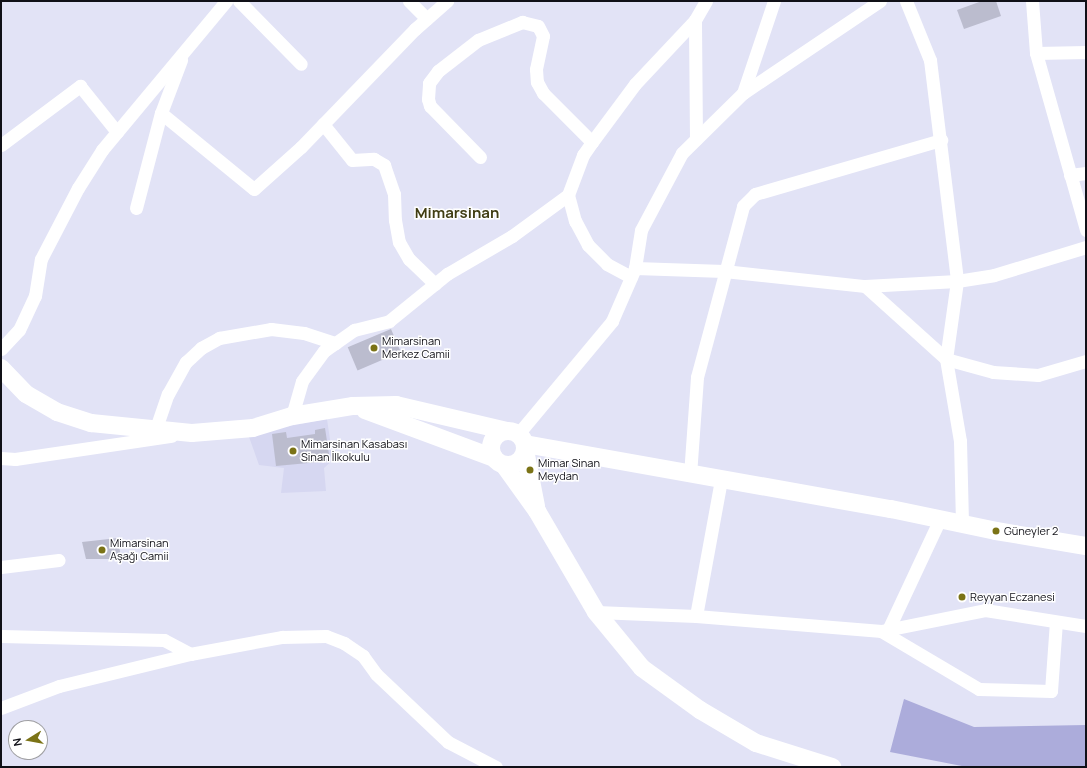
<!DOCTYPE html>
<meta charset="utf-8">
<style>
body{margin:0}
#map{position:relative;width:1087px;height:768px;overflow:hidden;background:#e2e3f6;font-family:Manrope,sans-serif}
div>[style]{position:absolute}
.built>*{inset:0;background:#d6d7f1}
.green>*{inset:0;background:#acacdb}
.building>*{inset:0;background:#bbbcce;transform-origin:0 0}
.street>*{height:13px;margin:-6.5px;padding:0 6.5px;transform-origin:6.5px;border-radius:6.5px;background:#fff}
.secondary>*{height:18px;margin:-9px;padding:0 9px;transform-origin:9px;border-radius:9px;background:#fff}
.secondary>.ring{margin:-9px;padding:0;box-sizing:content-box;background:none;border:18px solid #fff;border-radius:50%}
.dots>*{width:11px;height:11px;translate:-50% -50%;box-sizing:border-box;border:2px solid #fff;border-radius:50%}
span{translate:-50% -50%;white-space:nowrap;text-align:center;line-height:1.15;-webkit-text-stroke:3px #fff;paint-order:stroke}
.poi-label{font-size:11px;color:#101017}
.left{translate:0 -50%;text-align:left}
.district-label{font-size:15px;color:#403d13;font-weight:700}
.frame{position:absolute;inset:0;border:2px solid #101017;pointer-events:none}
.north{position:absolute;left:8px;top:720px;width:40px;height:40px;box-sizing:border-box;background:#fff;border:1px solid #9f9fa2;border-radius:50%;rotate:259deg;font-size:11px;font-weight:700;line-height:16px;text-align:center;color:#101017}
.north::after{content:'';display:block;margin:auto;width:14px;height:18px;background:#7b7316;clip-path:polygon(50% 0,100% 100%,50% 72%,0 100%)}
</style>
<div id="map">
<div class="built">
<div style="clip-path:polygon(327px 419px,333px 460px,324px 468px,326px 491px,281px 493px,284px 468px,259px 465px,248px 434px)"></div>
</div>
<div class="green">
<div style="clip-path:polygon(904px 699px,974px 727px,1086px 725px,1086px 767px,967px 767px,890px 752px)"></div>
</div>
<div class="building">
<div style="clip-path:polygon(982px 1px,996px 1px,1001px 16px,964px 29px,957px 10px)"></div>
<div style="left:391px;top:329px;width:25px;height:47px;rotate:67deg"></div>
<div style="clip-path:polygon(325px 428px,330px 461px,276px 466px,272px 434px,286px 432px,287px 438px,315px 434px,315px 430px)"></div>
<div style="clip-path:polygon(118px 538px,121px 559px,86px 559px,82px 542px)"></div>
</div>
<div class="street">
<div style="left:239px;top:1px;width:88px;rotate:45.5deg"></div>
<div style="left:409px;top:1px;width:25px;rotate:45deg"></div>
<div style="left:906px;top:1px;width:64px;rotate:67.9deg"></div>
<div style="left:930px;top:60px;width:223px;rotate:83deg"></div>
<div style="left:957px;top:281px;width:79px;rotate:98deg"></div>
<div style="left:946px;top:359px;width:83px;rotate:80.3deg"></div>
<div style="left:960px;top:441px;width:83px;rotate:88.6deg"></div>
<div style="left:1032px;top:1px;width:52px;rotate:85.6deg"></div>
<div style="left:1036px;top:53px;width:184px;rotate:74.2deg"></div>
<div style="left:1036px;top:53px;width:50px;rotate:-1.1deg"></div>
<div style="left:743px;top:93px;width:97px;rotate:-71.4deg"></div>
<div style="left:161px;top:113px;width:120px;rotate:39.3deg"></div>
<div style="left:254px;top:189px;width:63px;rotate:-41.8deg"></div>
<div style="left:301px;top:147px;width:164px;rotate:-46deg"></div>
<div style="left:415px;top:29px;width:43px;rotate:-41.2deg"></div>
<div style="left:323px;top:124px;width:46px;rotate:51.1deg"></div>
<div style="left:352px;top:160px;width:22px;rotate:-3deg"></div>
<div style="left:374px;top:159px;width:12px;rotate:31deg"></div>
<div style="left:384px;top:165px;width:31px;rotate:71deg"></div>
<div style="left:394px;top:194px;width:26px;rotate:88deg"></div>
<div style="left:395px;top:220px;width:22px;rotate:80deg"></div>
<div style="left:399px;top:242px;width:20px;rotate:60deg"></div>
<div style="left:409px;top:259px;width:36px;rotate:44deg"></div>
<div style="left:696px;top:139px;width:119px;rotate:-90.5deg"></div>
<div style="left:695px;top:20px;width:22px;rotate:-60deg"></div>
<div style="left:1px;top:145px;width:99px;rotate:-36.8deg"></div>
<div style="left:80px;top:86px;width:59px;rotate:51.2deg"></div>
<div style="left:480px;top:157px;width:71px;rotate:-134.4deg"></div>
<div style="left:430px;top:106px;width:7px;rotate:-106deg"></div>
<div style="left:428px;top:99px;width:16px;rotate:-86deg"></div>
<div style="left:429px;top:83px;width:15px;rotate:-53deg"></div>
<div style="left:438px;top:71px;width:51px;rotate:-37.8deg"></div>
<div style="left:478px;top:40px;width:48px;rotate:-22.2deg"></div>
<div style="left:522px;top:22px;width:16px;rotate:14deg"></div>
<div style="left:538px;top:26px;width:11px;rotate:63deg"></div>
<div style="left:543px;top:36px;width:34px;rotate:102deg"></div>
<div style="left:536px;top:69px;width:13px;rotate:86deg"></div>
<div style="left:537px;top:82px;width:13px;rotate:61deg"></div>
<div style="left:543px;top:93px;width:69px;rotate:45deg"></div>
<div style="left:1070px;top:175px;width:16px;rotate:-7deg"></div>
<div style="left:136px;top:208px;width:98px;rotate:-75.3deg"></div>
<div style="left:161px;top:113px;width:57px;rotate:-69.3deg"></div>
<div style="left:635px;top:268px;width:89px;rotate:1.9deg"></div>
<div style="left:724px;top:271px;width:142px;rotate:6.1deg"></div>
<div style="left:865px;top:286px;width:92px;rotate:-3.1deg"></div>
<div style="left:957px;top:281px;width:37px;rotate:-9deg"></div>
<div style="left:994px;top:275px;width:96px;rotate:-16.9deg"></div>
<div style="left:631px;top:277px;width:27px;rotate:-152deg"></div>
<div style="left:607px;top:264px;width:27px;rotate:-135deg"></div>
<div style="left:588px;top:245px;width:27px;rotate:-118deg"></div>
<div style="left:575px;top:221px;width:27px;rotate:-105deg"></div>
<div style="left:568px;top:195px;width:43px;rotate:-69.4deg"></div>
<div style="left:583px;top:155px;width:16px;rotate:-55deg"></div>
<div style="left:592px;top:142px;width:72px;rotate:-53.4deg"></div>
<div style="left:635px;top:84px;width:88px;rotate:-46.8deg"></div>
<div style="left:865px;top:286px;width:109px;rotate:42deg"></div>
<div style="left:946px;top:359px;width:49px;rotate:15.5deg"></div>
<div style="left:993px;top:372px;width:45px;rotate:3.8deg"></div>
<div style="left:1038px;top:375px;width:50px;rotate:-16.3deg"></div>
<div style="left:1px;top:349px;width:26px;rotate:-47deg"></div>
<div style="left:19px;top:330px;width:38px;rotate:-65deg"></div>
<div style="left:35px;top:296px;width:37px;rotate:-81deg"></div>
<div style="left:41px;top:259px;width:80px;rotate:-62.5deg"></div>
<div style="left:78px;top:188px;width:45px;rotate:-57.7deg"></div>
<div style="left:102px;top:150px;width:194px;rotate:-50.2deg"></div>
<div style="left:292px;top:416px;width:36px;rotate:-74deg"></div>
<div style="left:302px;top:381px;width:37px;rotate:-54deg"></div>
<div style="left:324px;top:351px;width:37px;rotate:-35deg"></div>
<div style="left:354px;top:330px;width:36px;rotate:-14deg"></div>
<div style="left:389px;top:321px;width:75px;rotate:-39deg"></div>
<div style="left:447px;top:274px;width:75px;rotate:-30.3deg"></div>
<div style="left:512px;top:236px;width:69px;rotate:-36.2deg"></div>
<div style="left:156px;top:428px;width:36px;rotate:-71deg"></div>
<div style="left:168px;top:394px;width:37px;rotate:-61deg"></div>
<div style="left:186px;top:362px;width:21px;rotate:-43deg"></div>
<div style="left:201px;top:348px;width:21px;rotate:-29deg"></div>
<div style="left:219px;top:338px;width:53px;rotate:-9.8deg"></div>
<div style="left:271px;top:329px;width:33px;rotate:7deg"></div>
<div style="left:304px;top:333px;width:33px;rotate:18deg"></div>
<div style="left:518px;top:434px;width:147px;rotate:-50.2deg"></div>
<div style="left:612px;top:321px;width:58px;rotate:-66.5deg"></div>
<div style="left:635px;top:268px;width:38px;rotate:-81deg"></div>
<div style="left:641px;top:230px;width:87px;rotate:-62deg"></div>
<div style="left:682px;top:153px;width:86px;rotate:-44.5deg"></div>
<div style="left:743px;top:93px;width:165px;rotate:-33.9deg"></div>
<div style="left:1px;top:458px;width:14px;rotate:4deg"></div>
<div style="left:15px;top:459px;width:158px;rotate:-8.4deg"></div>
<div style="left:690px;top:475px;width:98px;rotate:-85.9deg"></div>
<div style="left:697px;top:377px;width:177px;rotate:-74.9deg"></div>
<div style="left:743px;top:206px;width:17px;rotate:-45deg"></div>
<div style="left:755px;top:194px;width:194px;rotate:-16.2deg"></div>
<div style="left:1px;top:567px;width:58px;rotate:-6.9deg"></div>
<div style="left:596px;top:612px;width:100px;rotate:2.3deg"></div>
<div style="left:696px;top:616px;width:186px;rotate:4.6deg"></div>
<div style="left:881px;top:631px;width:114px;rotate:30.6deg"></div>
<div style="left:979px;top:689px;width:72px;rotate:1.6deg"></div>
<div style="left:1051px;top:691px;width:69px;rotate:-85.9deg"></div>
<div style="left:696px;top:616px;width:138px;rotate:-79.6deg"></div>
<div style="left:888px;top:630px;width:123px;rotate:-64.9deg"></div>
<div style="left:881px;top:631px;width:106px;rotate:-11.4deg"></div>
<div style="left:985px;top:610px;width:102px;rotate:9deg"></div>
<div style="left:1px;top:636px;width:163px;rotate:1.4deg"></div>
<div style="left:164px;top:640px;width:30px;rotate:28deg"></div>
<div style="left:1px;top:708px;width:62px;rotate:-20.8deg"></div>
<div style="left:59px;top:686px;width:135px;rotate:-13.7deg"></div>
<div style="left:190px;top:654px;width:94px;rotate:-10.5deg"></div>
<div style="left:282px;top:637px;width:44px;rotate:-1.3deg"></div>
<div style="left:326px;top:636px;width:19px;rotate:21deg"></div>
<div style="left:344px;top:643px;width:23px;rotate:34deg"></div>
<div style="left:363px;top:656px;width:22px;rotate:54deg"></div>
<div style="left:376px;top:674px;width:99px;rotate:43.4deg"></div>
<div style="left:448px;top:742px;width:54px;rotate:27.5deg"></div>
</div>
<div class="secondary">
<div style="left:1px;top:368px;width:36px;rotate:46deg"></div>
<div style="left:26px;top:394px;width:36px;rotate:30deg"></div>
<div style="left:57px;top:412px;width:36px;rotate:18deg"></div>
<div style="left:91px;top:423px;width:101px;rotate:5.7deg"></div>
<div style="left:192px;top:433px;width:61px;rotate:-4.7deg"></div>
<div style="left:253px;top:428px;width:41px;rotate:-17.1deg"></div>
<div style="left:292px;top:416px;width:62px;rotate:-9.3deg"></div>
<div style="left:353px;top:406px;width:43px;rotate:-1.3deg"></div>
<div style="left:396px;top:405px;width:114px;rotate:13.2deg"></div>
<div style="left:365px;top:410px;width:138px;rotate:20.4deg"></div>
<div class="ring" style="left:491px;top:431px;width:16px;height:16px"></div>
<div style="left:525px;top:444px;width:372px;rotate:10.1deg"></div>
<div style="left:891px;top:509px;width:107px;rotate:11.8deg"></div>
<div style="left:996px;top:531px;width:91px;rotate:9.5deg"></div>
<div style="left:525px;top:450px;width:57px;rotate:78.9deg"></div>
<div style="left:504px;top:465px;width:57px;rotate:54.3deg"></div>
<div style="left:537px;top:511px;width:117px;rotate:59.7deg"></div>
<div style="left:596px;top:612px;width:72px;rotate:50.6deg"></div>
<div style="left:642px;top:668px;width:72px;rotate:35.9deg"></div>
<div style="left:700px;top:710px;width:65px;rotate:30.5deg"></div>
<div style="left:756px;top:743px;width:80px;rotate:17.5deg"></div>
</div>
<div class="dots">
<div style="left:374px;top:348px;background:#7b7316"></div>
<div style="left:293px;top:451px;background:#7b7316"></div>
<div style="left:530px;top:470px;background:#7b7316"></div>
<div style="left:996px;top:531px;background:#7b7316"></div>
<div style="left:102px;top:550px;background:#7b7316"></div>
<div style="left:962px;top:597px;background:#7b7316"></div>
</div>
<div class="poi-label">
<span class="left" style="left:382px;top:348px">Mimarsinan<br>Merkez Camii</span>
<span class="left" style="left:301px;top:451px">Mimarsinan Kasabası<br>Sinan İlkokulu</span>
<span class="left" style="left:538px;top:470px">Mimar Sinan<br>Meydan</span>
<span class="left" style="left:1004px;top:531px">Güneyler 2</span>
<span class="left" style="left:110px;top:550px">Mimarsinan<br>Aşağı Camii</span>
<span class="left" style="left:970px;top:597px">Reyyan Eczanesi</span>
</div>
<div class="district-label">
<span style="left:457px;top:213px">Mimarsinan</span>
</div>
<div class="frame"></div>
<div class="north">N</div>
</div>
